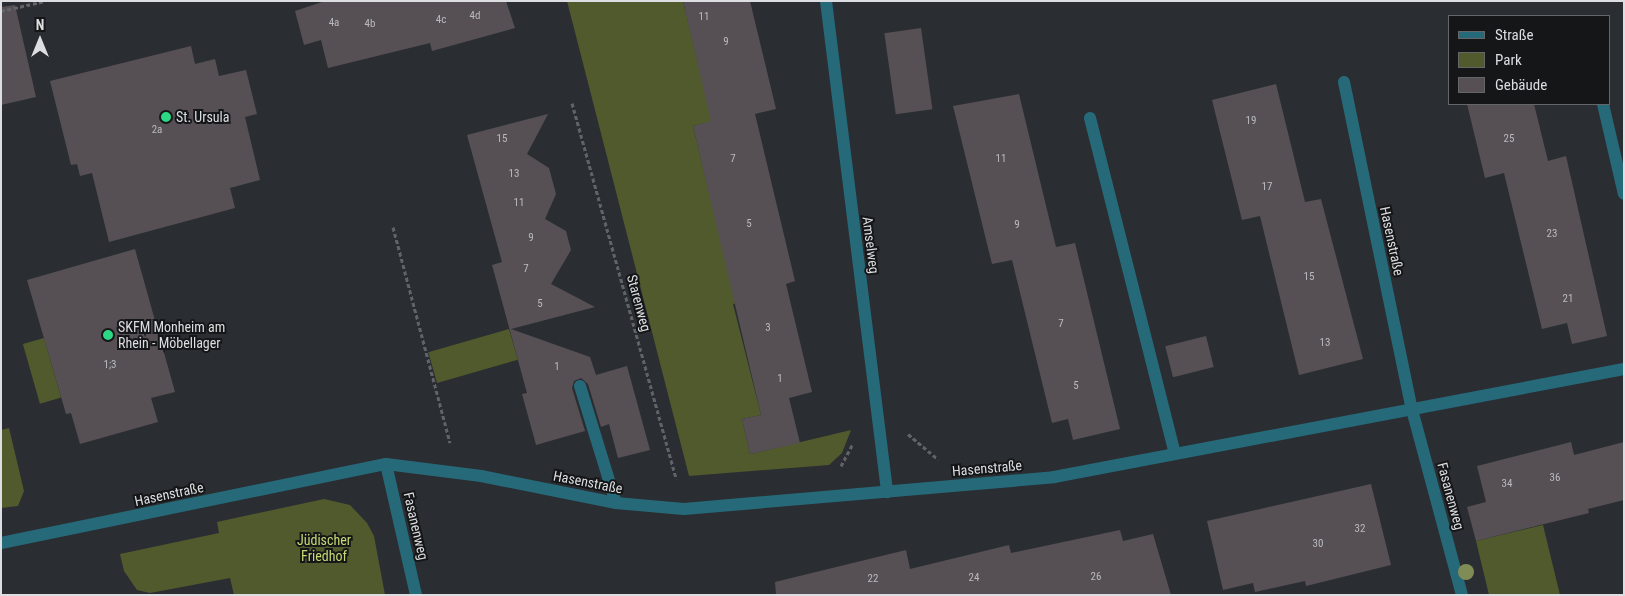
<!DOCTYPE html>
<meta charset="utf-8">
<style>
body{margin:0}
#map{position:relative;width:1625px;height:596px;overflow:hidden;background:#2a2e32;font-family:"Roboto Condensed",sans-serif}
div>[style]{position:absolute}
.green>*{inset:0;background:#515a2c;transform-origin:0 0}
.building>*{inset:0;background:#565054;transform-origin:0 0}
.path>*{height:3px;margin-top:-1.5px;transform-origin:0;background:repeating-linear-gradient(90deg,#606367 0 4px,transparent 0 6.5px)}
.minor>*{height:12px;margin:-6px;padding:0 6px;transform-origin:6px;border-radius:6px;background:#266a7a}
.trees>*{width:16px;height:16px;margin:-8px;border-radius:50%;background:#808c56}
.dots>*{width:14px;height:14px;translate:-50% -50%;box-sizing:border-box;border:2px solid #151618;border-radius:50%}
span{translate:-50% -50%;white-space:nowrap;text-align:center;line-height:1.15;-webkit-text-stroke:4px #151618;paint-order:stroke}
.number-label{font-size:11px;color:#bababe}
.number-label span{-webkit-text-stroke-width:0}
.poi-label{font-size:14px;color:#dcdee1}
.left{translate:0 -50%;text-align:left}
.street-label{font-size:14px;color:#dcdee1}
.park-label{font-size:14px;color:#c7d973}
.frame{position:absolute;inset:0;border:2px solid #dcdee1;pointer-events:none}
.legend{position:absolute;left:1448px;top:15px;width:162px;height:90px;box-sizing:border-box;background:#151618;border:1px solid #656668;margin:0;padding:6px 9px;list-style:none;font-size:15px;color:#dcdee1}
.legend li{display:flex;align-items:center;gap:10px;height:25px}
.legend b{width:25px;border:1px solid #656668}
.north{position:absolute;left:15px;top:15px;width:50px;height:50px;-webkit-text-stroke:4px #151618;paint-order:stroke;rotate:0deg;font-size:14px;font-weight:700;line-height:20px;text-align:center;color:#dcdee1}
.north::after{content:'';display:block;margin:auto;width:18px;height:22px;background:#dcdee1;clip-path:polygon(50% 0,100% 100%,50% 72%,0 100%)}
</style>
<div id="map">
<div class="green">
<div style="clip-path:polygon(567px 1px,683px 1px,704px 88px,733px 116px,693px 126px,724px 254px,761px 297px,733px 304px,761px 415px,742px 419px,750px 454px,851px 430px,842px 453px,829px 465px,689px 476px)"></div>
<div style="left:509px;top:329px;width:32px;height:84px;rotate:74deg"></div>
<div style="left:44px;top:338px;width:62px;height:22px;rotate:74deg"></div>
<div style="clip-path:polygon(9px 428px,24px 491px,18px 506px,1px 508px,1px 430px)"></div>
<div style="clip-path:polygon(324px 499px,350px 505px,367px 523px,374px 536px,385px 595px,234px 595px,230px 578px,150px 593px,137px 590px,124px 571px,120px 554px,219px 533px,217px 522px)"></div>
<div style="clip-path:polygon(1543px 525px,1560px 595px,1489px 595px,1476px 541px)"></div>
</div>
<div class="building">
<div style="clip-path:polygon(325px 1px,506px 1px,515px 28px,432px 51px,430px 43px,328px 68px,321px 40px,304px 45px,295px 11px)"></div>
<div style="clip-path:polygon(683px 1px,750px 1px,776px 109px,755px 114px,795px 281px,786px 284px,812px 392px,789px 398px,800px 443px,750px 454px,742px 419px,761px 415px,693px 126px,711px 121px)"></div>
<div style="clip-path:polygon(15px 5px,36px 97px,1px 105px,1px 7px)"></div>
<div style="left:921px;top:28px;width:82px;height:37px;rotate:82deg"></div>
<div style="clip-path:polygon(191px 46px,195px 64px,215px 59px,219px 76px,246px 70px,257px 114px,245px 117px,260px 180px,230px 188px,235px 208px,109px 242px,92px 173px,80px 176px,77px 164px,71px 165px,50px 81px)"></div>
<div style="clip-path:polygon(1276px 84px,1305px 202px,1321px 199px,1363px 359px,1299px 375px,1260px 216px,1242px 220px,1212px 100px)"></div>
<div style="clip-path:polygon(1019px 94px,1056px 247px,1075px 243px,1120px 429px,1073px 440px,1068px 419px,1052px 423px,1012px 260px,992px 264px,953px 106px)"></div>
<div style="clip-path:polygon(1467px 104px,1534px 104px,1548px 161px,1566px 156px,1607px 336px,1572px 344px,1567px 323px,1542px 329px,1504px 173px,1485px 178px)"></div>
<div style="clip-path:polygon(548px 114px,527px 154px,549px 168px,556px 194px,545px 219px,566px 231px,571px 250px,551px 284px,595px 307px,511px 329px,590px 357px,596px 375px,627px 366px,650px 450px,618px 458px,609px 424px,601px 427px,588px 384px,581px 378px,574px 381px,572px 388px,585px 431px,536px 445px,522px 394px,527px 393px,492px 265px,502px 262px,467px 135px)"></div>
<div style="clip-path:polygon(135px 249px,175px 392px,151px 398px,158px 422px,80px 444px,71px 413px,66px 414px,27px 280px)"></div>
<div style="left:1206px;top:336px;width:32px;height:42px;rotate:76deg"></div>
<div style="clip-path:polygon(1571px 442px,1574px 455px,1624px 442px,1624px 500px,1588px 509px,1589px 513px,1476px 541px,1467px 507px,1486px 502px,1477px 466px)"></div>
<div style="clip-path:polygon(1371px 484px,1391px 565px,1306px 586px,1305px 581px,1255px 592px,1253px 583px,1223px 590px,1207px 521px)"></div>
<div style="clip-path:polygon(1120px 530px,1123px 541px,1153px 534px,1171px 595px,776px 595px,775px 582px,906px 550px,910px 569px,1009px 545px,1011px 553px)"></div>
</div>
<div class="path">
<div style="left:1px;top:11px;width:45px;rotate:-12.8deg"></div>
<div style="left:572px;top:103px;width:390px;rotate:74.5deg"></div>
<div style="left:393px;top:227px;width:223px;rotate:75.2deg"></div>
<div style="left:908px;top:434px;width:39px;rotate:40deg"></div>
<div style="left:841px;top:466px;width:24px;rotate:-62deg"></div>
</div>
<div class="minor">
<div style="left:826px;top:1px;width:495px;rotate:82.9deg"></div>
<div style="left:1344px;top:82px;width:331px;rotate:78.3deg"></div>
<div style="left:1411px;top:406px;width:196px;rotate:74.9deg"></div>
<div style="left:1603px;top:104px;width:92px;rotate:76.9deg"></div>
<div style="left:1090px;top:118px;width:346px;rotate:75.8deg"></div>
<div style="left:580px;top:386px;width:122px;rotate:72.9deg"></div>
<div style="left:386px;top:464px;width:134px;rotate:77.1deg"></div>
<div style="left:1px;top:543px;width:393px;rotate:-11.6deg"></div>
<div style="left:386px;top:464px;width:96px;rotate:7.2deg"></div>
<div style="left:481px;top:476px;width:138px;rotate:11.3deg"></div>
<div style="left:616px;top:503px;width:68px;rotate:5deg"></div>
<div style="left:684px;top:509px;width:371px;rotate:-4.9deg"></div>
<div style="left:1054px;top:477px;width:580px;rotate:-10.73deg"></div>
</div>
<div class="trees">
<div style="left:1466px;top:572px"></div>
</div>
<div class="dots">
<div style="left:166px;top:117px;background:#2cd884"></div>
<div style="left:108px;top:335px;background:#2cd884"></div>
</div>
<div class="number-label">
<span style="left:475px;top:16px">4d</span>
<span style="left:704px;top:17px">11</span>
<span style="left:441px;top:20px">4c</span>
<span style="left:334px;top:23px">4a</span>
<span style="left:370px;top:24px">4b</span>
<span style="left:726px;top:42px">9</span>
<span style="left:1251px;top:121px">19</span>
<span style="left:157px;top:130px">2a</span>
<span style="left:502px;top:139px">15</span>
<span style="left:1509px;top:139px">25</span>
<span style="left:733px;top:159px">7</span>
<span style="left:1001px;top:159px">11</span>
<span style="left:514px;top:174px">13</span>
<span style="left:1267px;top:187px">17</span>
<span style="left:519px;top:203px">11</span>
<span style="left:749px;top:224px">5</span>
<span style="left:1017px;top:225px">9</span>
<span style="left:1552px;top:234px">23</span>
<span style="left:531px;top:238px">9</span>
<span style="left:526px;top:269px">7</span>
<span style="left:1309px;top:277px">15</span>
<span style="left:1568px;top:299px">21</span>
<span style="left:540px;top:304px">5</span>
<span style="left:1061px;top:324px">7</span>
<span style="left:768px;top:328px">3</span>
<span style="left:1325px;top:343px">13</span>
<span style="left:110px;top:365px">1;3</span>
<span style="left:557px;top:367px">1</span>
<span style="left:780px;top:379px">1</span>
<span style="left:1076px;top:386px">5</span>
<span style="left:1555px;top:478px">36</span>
<span style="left:1507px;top:484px">34</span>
<span style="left:1360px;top:529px">32</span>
<span style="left:1318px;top:544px">30</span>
<span style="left:1096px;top:577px">26</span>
<span style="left:974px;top:578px">24</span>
<span style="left:873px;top:579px">22</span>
</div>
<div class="poi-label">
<span class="left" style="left:176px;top:117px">St. Ursula</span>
<span class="left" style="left:118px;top:335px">SKFM Monheim am<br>Rhein - Möbellager</span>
</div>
<div class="street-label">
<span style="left:1392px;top:241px;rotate:78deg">Hasenstraße</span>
<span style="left:871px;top:245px;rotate:83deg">Amselweg</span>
<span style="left:639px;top:303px;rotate:75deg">Starenweg</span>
<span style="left:987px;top:468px;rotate:-5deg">Hasenstraße</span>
<span style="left:588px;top:482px;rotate:11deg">Hasenstraße</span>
<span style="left:169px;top:494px;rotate:-12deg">Hasenstraße</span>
<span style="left:1451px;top:496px;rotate:75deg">Fasanenweg</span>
<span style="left:416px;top:526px;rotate:77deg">Fasanenweg</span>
</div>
<div class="park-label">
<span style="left:324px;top:548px">Jüdischer<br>Friedhof</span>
</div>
<div class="frame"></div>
<ul class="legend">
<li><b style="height:6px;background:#266a7a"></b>Straße</li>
<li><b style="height:14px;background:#515a2c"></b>Park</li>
<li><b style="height:14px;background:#565054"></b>Gebäude</li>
</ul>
<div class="north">N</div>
</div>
